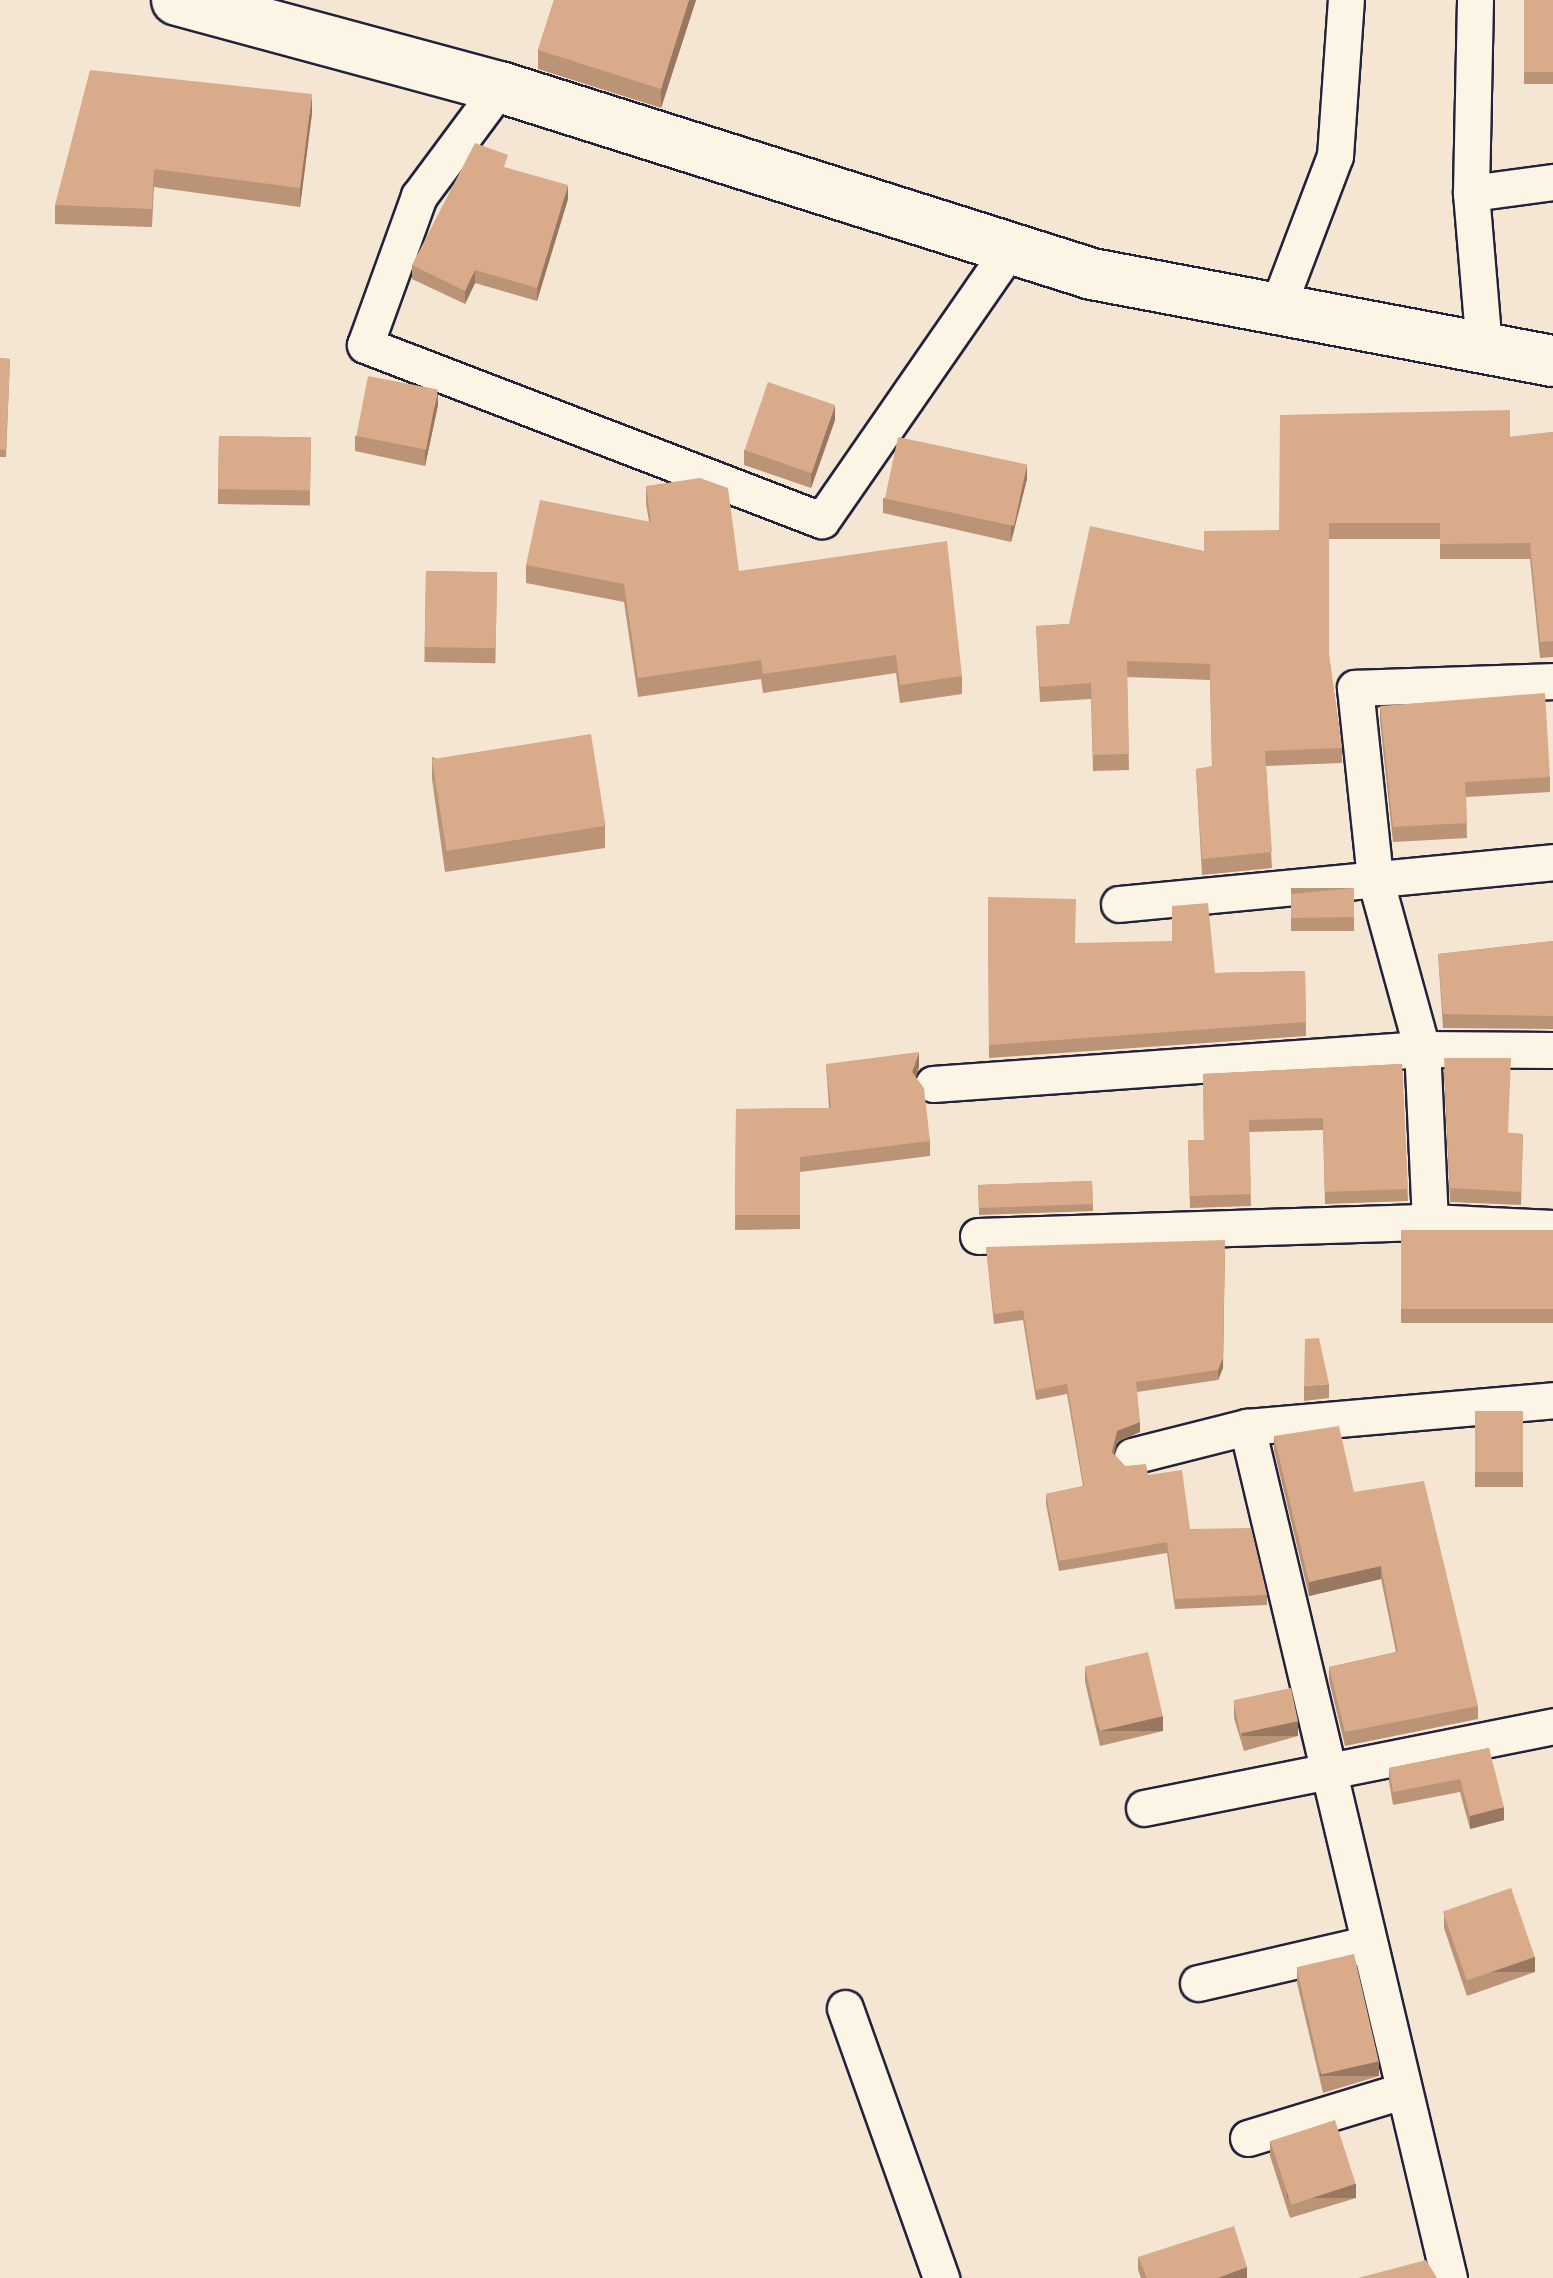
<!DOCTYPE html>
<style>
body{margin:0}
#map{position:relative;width:1553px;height:2278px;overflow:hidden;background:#f5e6d3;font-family:"Patrick Hand",sans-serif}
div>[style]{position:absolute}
.roads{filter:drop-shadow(2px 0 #22223b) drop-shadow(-2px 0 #22223b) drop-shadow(0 2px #22223b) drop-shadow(0 -2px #22223b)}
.street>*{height:35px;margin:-17.5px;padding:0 17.5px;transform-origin:17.5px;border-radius:17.5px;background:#fcf5e5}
.secondary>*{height:50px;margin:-25px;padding:0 25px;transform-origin:25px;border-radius:25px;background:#fcf5e5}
.wall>*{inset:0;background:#bb9377;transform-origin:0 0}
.shaded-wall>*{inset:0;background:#987861;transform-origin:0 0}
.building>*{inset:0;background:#d9ab8a;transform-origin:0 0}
span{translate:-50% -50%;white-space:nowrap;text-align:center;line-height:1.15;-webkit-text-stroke:8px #fcf5e5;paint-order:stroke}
</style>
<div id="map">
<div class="roads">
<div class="street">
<div style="left:1475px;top:0;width:193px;rotate:91.2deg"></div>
<div style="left:1471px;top:193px;width:155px;rotate:85.2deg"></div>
<div style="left:500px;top:87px;width:136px;rotate:126.6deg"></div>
<div style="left:419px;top:196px;width:158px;rotate:109.9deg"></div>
<div style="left:365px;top:345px;width:489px;rotate:21deg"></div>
<div style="left:822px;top:520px;width:328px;rotate:-55.3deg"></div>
<div style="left:1471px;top:193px;width:83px;rotate:-7.6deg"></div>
<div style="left:1276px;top:311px;width:166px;rotate:-69.2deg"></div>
<div style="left:1335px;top:156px;width:156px;rotate:-86deg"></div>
<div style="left:1119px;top:904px;width:436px;rotate:-5.5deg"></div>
<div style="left:933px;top:1084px;width:490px;rotate:-4.1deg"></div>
<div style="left:1422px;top:1049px;width:131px;rotate:0.4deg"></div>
<div style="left:1430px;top:1222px;width:173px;rotate:-92.6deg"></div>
<div style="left:1422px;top:1049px;width:177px;rotate:-105.4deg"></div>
<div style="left:1375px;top:878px;width:191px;rotate:-96deg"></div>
<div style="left:1355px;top:688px;width:198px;rotate:-2deg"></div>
<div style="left:978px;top:1236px;width:452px;rotate:-1.8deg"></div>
<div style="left:1430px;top:1222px;width:123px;rotate:2.8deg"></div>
<div style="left:1247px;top:1427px;width:875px;rotate:76.65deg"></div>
<div style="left:1132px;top:1456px;width:119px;rotate:-14.2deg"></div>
<div style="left:1247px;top:1427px;width:307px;rotate:-5deg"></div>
<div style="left:1144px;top:1808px;width:417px;rotate:-11.3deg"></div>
<div style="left:1198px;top:1983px;width:173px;rotate:-13deg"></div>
<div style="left:845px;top:2008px;width:287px;rotate:70.4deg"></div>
<div style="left:1248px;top:2138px;width:161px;rotate:-17deg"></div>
</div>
<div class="secondary">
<div style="left:177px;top:0;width:335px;rotate:15.1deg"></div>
<div style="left:500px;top:87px;width:621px;rotate:17.53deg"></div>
<div style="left:1092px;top:274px;width:469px;rotate:10.7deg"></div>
</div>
</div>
<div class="wall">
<div style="clip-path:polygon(554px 0,696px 0,661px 108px,538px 69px,538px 50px)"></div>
<div style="left:1524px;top:0;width:29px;height:84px"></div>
<div style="clip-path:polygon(312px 113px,300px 207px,154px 187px,152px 227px,55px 224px,55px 205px)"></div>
<div style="clip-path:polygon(508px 168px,568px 199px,537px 301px,475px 283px,465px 304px,412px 279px,412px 265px)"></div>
<div style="clip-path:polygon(0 358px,10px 359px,6px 457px,0 457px)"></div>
<div style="clip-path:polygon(438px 405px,425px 466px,355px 451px,355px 436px)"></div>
<div style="clip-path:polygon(835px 420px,811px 488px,744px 465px,744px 450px)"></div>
<div style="clip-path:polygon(1553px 432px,1553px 657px,1540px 658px,1530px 559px,1440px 559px,1440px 539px,1329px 539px,1329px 655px,1342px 748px,1342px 763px,1266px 766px,1272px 868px,1202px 875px,1196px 769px,1212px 767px,1210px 680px,1127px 677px,1129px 770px,1093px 771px,1091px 699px,1040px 702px,1036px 626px,1069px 624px,1204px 551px,1279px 530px,1510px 437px)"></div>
<div style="left:219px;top:436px;width:92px;height:68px;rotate:1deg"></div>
<div style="clip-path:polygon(1027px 479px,1011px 542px,883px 513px,883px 498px)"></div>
<div style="clip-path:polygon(646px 486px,739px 571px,962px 676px,962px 694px,900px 703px,896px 673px,763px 693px,761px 679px,638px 697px,624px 602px,526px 583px,526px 565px,649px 521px,646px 504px)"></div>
<div style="left:426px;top:571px;width:71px;height:91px;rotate:1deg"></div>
<div style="clip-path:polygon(1380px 706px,1550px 777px,1550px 792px,1466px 797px,1467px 838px,1393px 842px,1380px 721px)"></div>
<div style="clip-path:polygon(432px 757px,605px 826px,605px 848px,445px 872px,432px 779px)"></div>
<div style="left:1354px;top:888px;width:43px;height:63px;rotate:90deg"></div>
<div style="clip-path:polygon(988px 897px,1075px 943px,1215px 973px,1305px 971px,1306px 1036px,989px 1058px)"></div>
<div style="clip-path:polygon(1553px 941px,1553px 1029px,1443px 1028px,1438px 954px)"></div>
<div style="clip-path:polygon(826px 1064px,919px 1067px,916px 1077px,930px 1141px,930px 1156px,800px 1172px,800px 1229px,735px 1230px,736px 1109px,829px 1108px)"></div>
<div style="clip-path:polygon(1402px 1064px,1408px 1201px,1325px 1204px,1323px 1130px,1249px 1132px,1251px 1206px,1190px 1208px,1188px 1140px,1204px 1140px,1203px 1074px)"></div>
<div style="clip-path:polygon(1444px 1071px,1509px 1133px,1523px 1134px,1521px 1205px,1450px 1202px)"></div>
<div style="left:1092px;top:1181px;width:30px;height:114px;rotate:88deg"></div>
<div style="left:1553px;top:1230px;width:93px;height:152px;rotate:90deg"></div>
<div style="clip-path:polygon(986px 1247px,1223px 1368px,1218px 1380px,1137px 1392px,1140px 1432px,1117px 1442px,1114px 1454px,1125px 1466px,1148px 1475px,1190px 1529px,1267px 1595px,1267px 1605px,1175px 1609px,1167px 1553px,1059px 1571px,1046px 1504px,1046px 1494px,1083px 1486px,1067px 1394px,1036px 1400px,1023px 1320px,994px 1324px)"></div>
<div style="clip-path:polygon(1329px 1384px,1329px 1398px,1304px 1401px,1304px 1386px)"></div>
<div style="left:1523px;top:1411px;width:76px;height:48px;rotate:90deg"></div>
<div style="clip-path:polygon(1274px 1436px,1354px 1492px,1478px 1706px,1478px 1719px,1345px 1746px,1329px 1680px,1329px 1667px,1396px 1652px,1381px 1579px,1309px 1596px,1274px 1450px)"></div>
<div style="clip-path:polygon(1085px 1668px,1163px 1731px,1100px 1746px,1085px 1682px)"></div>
<div style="clip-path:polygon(1234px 1703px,1298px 1736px,1244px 1751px,1234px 1718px)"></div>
<div style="clip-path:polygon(1489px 1748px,1504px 1820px,1470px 1829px,1460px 1792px,1393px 1805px,1389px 1781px,1389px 1768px)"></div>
<div style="clip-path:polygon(1444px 1913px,1535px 1972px,1467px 1996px,1444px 1928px)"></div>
<div style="clip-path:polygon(1297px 1968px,1379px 2076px,1323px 2093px,1297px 1983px)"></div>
<div style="clip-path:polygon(1270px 2141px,1356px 2198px,1290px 2218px,1270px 2156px)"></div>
<div style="clip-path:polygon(1138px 2257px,1247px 2278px,1141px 2278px,1138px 2270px)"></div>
</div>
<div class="shaded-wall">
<div style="clip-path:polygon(689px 0,696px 0,661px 108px,661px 89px)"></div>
<div style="clip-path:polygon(312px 94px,312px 113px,300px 207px,300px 188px)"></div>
<div style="clip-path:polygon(568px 185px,568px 199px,537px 301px,537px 288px)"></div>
<div style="clip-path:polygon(475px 270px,475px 283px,465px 304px,465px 291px)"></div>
<div style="clip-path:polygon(438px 390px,438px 405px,425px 466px,425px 451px)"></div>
<div style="clip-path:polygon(835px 405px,835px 420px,811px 488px,811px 473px)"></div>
<div style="clip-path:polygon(1027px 464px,1027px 479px,1011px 542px,1011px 527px)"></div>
<div style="clip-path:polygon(919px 1052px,919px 1067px,912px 1086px,912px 1072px)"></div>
<div style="clip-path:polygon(1225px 1240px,1223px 1368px,1218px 1380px,1218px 1370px)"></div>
<div style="clip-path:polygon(1140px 1422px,1140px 1432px,1117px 1442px,1112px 1462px,1112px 1452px,1117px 1431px)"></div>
<div style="clip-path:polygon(1381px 1566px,1381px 1579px,1309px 1596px,1309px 1582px)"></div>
<div style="left:1163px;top:1716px;width:15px;height:65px;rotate:90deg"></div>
<div style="left:1298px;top:1721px;width:15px;height:56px;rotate:90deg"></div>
<div style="clip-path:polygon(1504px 1807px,1504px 1820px,1470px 1829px,1470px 1816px)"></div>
<div style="left:1535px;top:1957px;width:15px;height:72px;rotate:90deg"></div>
<div style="left:1379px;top:2061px;width:15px;height:59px;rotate:90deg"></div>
<div style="left:1356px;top:2184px;width:14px;height:69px;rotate:90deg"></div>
<div style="clip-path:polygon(1247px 2267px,1247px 2278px,1217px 2278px,1217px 2277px)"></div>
</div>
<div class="building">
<div style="clip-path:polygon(554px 0,689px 0,661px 89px,538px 50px)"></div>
<div style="left:1524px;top:0;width:29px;height:72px"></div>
<div style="clip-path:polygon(90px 70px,312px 94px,300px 188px,154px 169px,152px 209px,55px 205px)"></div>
<div style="clip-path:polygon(475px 143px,508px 155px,504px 167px,568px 185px,537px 288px,475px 270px,465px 291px,412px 265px)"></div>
<div style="clip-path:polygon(0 358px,10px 359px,6px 450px,0 449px)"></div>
<div style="left:368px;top:376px;width:71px;height:61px;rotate:11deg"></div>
<div style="left:768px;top:382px;width:71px;height:72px;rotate:19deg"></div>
<div style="clip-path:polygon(1510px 410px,1510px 437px,1553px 432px,1553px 641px,1540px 642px,1530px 543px,1440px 544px,1440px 523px,1329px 523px,1329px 655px,1342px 748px,1265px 751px,1272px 852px,1202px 859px,1196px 769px,1212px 766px,1210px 664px,1127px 661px,1129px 754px,1093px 755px,1091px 683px,1040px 687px,1036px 626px,1069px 624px,1090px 526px,1204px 551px,1204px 531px,1279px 530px,1280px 415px)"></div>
<div style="left:219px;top:436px;width:92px;height:53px;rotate:1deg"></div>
<div style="left:898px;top:437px;width:132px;height:63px;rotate:12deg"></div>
<div style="clip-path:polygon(700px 478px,728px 488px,739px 571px,947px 541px,962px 676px,900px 685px,896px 655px,763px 674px,761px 660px,638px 678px,624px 584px,526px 565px,540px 500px,651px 522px,646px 486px)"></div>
<div style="left:426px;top:571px;width:71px;height:76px;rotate:1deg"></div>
<div style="clip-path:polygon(1545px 693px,1550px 777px,1465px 782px,1467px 823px,1393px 827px,1380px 706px)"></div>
<div style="left:591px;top:734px;width:93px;height:161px;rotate:81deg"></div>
<div style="clip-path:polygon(1354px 888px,1354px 917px,1291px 918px,1291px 894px)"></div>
<div style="clip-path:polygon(988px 897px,1076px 899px,1075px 943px,1172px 941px,1172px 906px,1208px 903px,1215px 973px,1305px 971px,1306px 1022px,989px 1045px)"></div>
<div style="clip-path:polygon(1553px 941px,1553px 1016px,1443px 1014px,1438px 954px)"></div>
<div style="clip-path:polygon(919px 1052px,912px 1072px,924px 1088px,930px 1141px,800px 1157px,800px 1215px,735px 1215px,736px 1109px,831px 1108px,826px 1064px)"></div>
<div style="clip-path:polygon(1444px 1058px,1511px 1058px,1508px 1133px,1523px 1134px,1521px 1192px,1450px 1188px)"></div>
<div style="clip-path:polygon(1402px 1064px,1408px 1189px,1325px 1192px,1323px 1118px,1249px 1120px,1251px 1194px,1190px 1196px,1188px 1140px,1204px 1140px,1203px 1074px)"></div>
<div style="left:1092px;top:1181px;width:23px;height:114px;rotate:88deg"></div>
<div style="left:1553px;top:1230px;width:79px;height:152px;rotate:90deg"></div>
<div style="clip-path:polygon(1225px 1240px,1223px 1358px,1218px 1370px,1136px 1382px,1140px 1422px,1117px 1431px,1112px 1452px,1125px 1466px,1146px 1464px,1148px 1475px,1182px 1470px,1190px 1529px,1251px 1528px,1267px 1595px,1175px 1599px,1167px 1542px,1059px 1561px,1046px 1494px,1084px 1486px,1067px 1384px,1036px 1390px,1023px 1310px,994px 1314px,986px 1247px)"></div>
<div style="clip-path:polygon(1319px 1338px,1329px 1384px,1304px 1386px,1305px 1339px)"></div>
<div style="left:1523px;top:1411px;width:61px;height:48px;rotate:90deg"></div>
<div style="clip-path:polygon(1339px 1426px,1354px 1492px,1424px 1481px,1478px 1706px,1345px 1732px,1329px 1667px,1398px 1652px,1381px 1566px,1309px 1582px,1274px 1436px)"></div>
<div style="left:1148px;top:1652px;width:66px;height:65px;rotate:77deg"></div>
<div style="left:1291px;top:1688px;width:34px;height:59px;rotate:78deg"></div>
<div style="clip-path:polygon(1489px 1748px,1504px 1807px,1470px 1816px,1460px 1779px,1393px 1792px,1389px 1768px)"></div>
<div style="left:1511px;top:1888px;width:73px;height:72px;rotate:71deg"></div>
<div style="left:1354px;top:1954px;width:110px;height:59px;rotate:77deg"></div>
<div style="left:1335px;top:2120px;width:67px;height:68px;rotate:72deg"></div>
<div style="clip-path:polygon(1234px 2226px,1247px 2267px,1218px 2278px,1147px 2278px,1138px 2257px)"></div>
<div style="clip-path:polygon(1426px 2260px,1437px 2278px,1358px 2278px)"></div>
</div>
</div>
